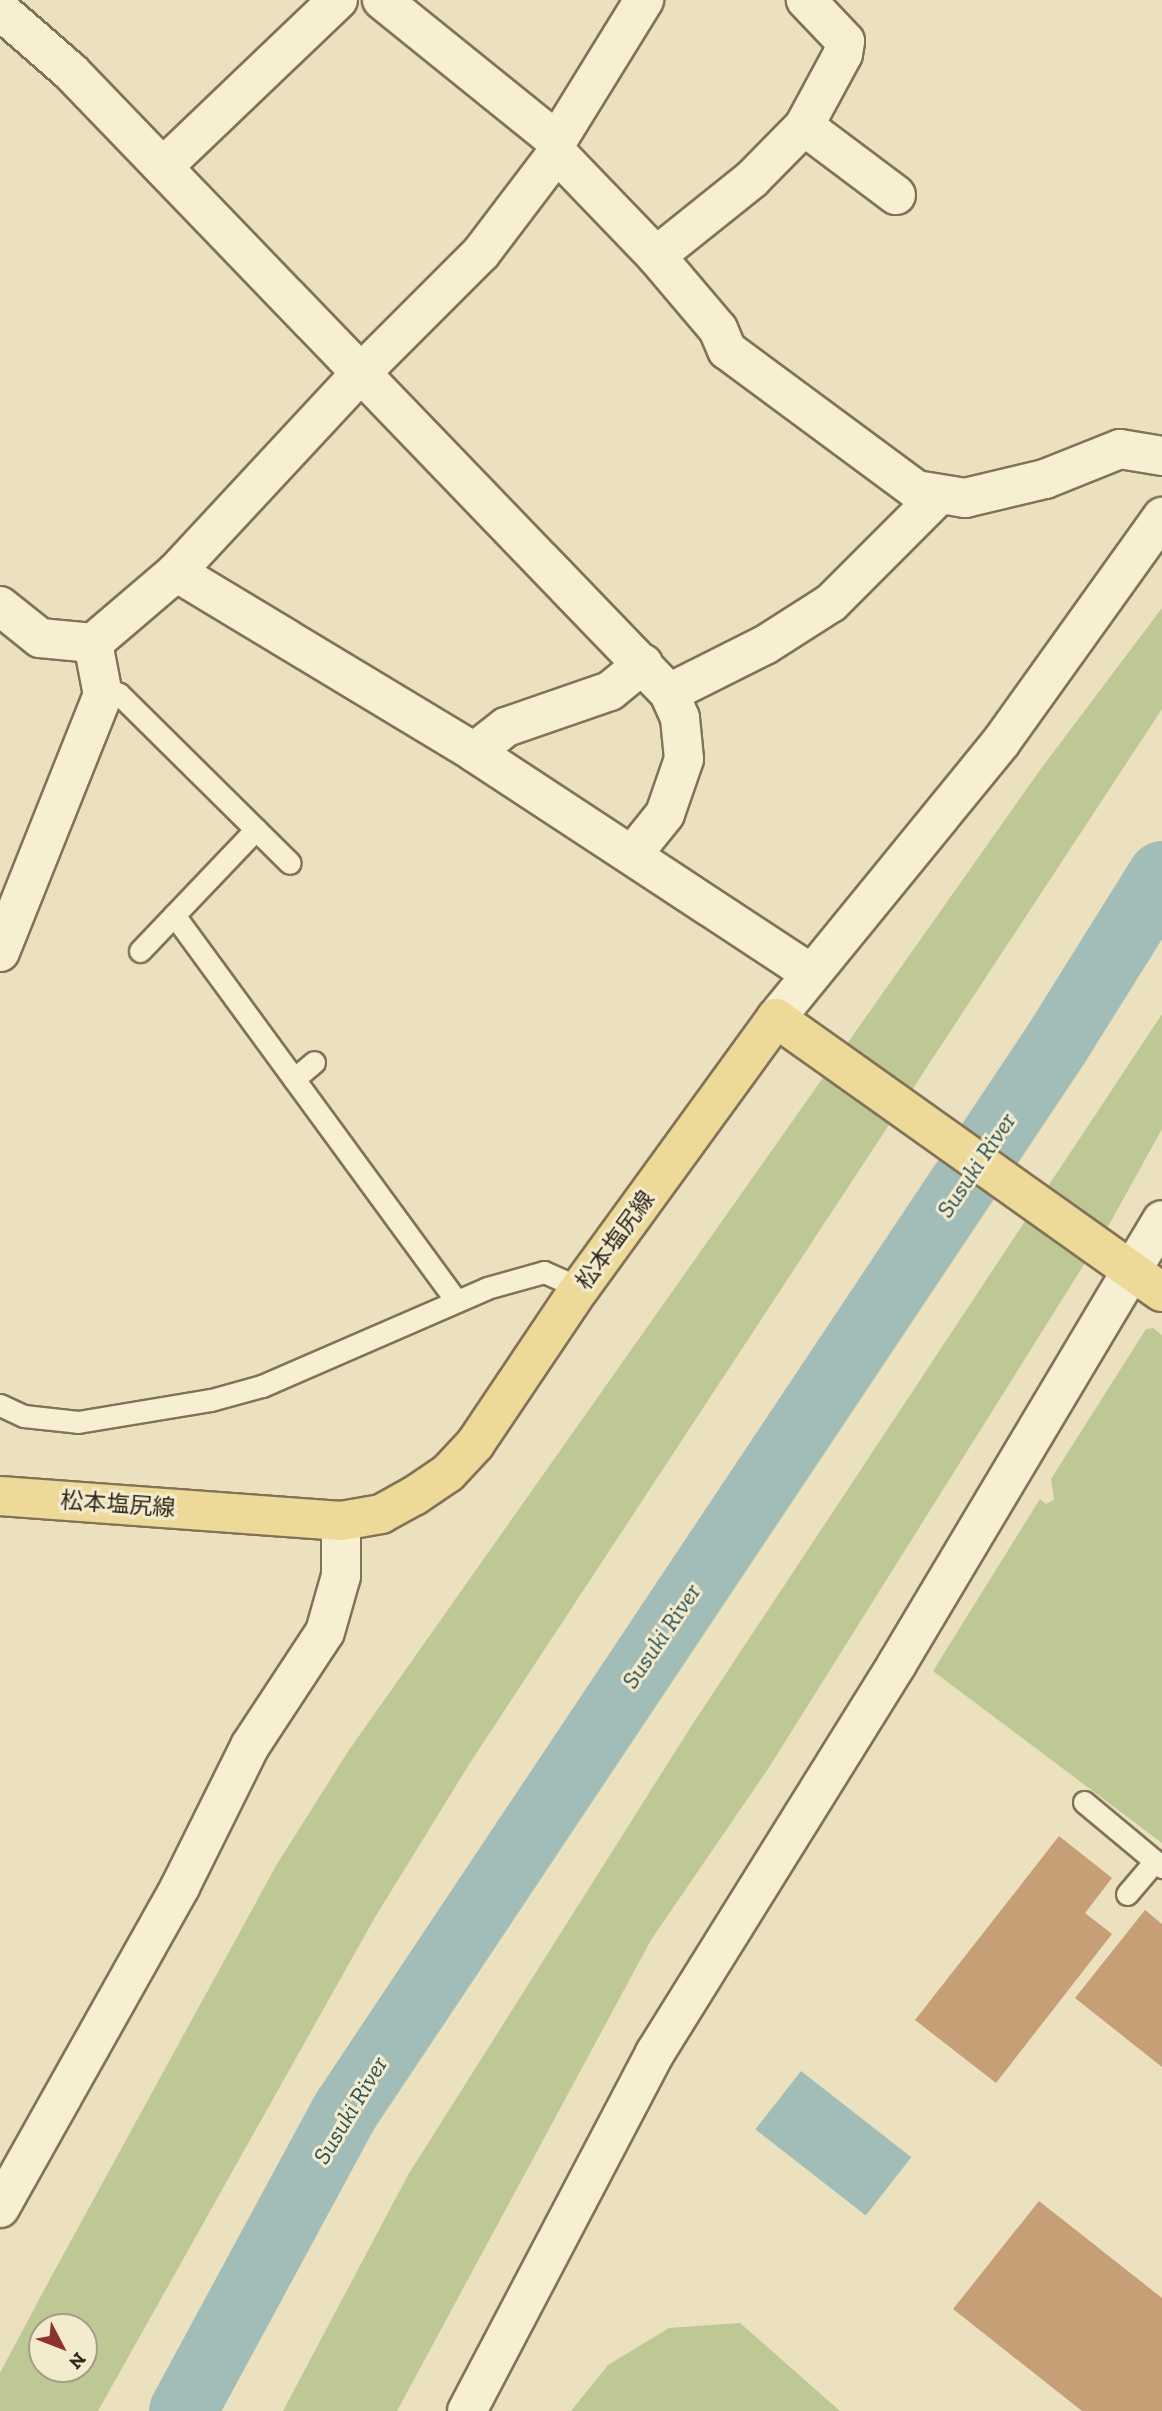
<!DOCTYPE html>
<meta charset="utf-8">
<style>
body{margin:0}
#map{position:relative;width:1162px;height:2411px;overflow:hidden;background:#ebe1bf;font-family:"Zilla Slab","Noto Sans JP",serif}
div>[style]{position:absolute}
.green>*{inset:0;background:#bec894}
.water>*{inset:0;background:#a2bdb7;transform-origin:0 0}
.river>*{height:68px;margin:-34px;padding:0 34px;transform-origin:34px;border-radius:34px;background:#a2bdb7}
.building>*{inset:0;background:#c79f77}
.roads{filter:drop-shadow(2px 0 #837258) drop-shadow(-2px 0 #837258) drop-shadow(0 2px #837258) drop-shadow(0 -2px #837258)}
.lane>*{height:21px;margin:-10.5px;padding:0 10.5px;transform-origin:10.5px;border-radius:10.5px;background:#f6efd1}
.street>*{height:38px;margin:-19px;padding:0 19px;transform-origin:19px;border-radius:19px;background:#f6efd1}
.secondary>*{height:38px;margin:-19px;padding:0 19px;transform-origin:19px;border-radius:19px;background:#f6efd1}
.primary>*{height:38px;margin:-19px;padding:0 19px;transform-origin:19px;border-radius:19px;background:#edda98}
span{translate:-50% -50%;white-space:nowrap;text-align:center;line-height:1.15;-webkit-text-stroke:6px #f3ebce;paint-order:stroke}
.street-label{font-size:23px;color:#33291c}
.water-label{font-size:24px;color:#2c5152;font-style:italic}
.north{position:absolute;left:28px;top:2313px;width:70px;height:70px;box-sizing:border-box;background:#f3ebce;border:2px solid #a69d87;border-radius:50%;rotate:132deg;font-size:19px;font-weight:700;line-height:28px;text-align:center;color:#33291c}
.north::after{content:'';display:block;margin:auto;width:24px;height:32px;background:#8e332c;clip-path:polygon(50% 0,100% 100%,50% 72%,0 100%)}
</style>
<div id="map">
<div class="green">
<div style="clip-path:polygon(evenodd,1162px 608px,1162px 709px,470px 1763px,374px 1919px,98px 2411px,0 2411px,0 2373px,50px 2279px,277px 1864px,349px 1750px,1040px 770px,1162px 608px,42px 2327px,84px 2327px,84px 2369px,42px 2369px,42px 2327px)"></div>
<div style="clip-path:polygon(1162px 1014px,1162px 1129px,1110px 1223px,768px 1769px,651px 1940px,397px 2411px,283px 2411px,408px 2175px,692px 1725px)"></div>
<div style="clip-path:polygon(1153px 1328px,1162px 1335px,1162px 1843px,933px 1671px,1040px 1499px,1046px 1504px,1054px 1500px,1051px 1479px,1146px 1329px)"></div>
<div style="clip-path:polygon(740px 2323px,840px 2411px,571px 2411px,608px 2365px,669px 2328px)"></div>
</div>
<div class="water">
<div style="left:801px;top:2071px;width:140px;height:74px;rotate:38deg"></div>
</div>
<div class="river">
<div style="left:183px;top:2411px;width:342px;rotate:-61.6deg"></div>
<div style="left:346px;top:2110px;width:1282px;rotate:-56.32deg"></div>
<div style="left:1057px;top:1043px;width:198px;rotate:-58deg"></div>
</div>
<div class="building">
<div style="clip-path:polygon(1059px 1836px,1112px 1878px,1085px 1913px,1112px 1934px,996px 2083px,915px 2020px)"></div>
<div style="clip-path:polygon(1145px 1910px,1162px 1924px,1162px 2067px,1075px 1998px)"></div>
<div style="clip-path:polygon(1039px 2201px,1162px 2298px,1162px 2411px,1082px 2411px,953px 2309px)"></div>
</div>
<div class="roads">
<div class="lane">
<div style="left:101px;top:686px;width:20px;rotate:24deg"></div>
<div style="left:119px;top:694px;width:240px;rotate:44.7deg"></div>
<div style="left:174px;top:915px;width:478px;rotate:53.8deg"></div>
<div style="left:140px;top:951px;width:168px;rotate:-46.4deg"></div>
<div style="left:294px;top:1079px;width:26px;rotate:-40deg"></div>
<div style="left:0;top:1405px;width:26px;rotate:25deg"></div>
<div style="left:24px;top:1416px;width:54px;rotate:6.3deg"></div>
<div style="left:78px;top:1422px;width:135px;rotate:-9.4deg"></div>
<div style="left:211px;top:1400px;width:53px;rotate:-15.4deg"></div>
<div style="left:262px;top:1386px;width:245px;rotate:-23.5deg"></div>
<div style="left:487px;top:1288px;width:59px;rotate:-15.7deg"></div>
<div style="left:544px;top:1272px;width:39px;rotate:24deg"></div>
<div style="left:1084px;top:1802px;width:102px;rotate:39.8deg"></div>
<div style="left:1127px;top:1894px;width:43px;rotate:-49.7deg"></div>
</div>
<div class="street">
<div style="left:382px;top:0;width:225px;rotate:38.9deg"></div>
<div style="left:0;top:10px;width:94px;rotate:41.1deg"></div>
<div style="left:71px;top:72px;width:862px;rotate:46.08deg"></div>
<div style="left:669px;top:693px;width:27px;rotate:66deg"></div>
<div style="left:680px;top:718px;width:41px;rotate:84.4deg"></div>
<div style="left:684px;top:759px;width:58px;rotate:109.1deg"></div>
<div style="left:665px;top:814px;width:53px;rotate:128.8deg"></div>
<div style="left:804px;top:126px;width:82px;rotate:-61.6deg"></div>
<div style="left:843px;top:54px;width:13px;rotate:-81deg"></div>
<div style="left:845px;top:41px;width:57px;rotate:-133.6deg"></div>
<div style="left:557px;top:153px;width:143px;rotate:46.1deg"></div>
<div style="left:656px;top:256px;width:96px;rotate:49.7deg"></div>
<div style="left:718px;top:329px;width:23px;rotate:67deg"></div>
<div style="left:727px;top:350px;width:235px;rotate:36.5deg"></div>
<div style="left:916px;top:490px;width:50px;rotate:9.3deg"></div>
<div style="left:965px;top:498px;width:82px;rotate:-13.4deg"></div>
<div style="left:1045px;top:479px;width:81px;rotate:-21.8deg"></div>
<div style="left:1120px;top:449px;width:43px;rotate:9.5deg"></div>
<div style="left:163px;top:167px;width:242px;rotate:-43.7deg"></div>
<div style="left:656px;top:256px;width:123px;rotate:-38.7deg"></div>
<div style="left:752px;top:179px;width:74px;rotate:-45.5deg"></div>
<div style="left:804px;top:126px;width:115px;rotate:36.9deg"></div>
<div style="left:176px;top:572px;width:348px;rotate:31.1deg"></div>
<div style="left:474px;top:752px;width:403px;rotate:33.3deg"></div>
<div style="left:0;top:606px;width:51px;rotate:38.7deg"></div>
<div style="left:40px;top:638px;width:53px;rotate:5.4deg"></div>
<div style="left:93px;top:643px;width:109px;rotate:-40.5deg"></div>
<div style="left:176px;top:572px;width:270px;rotate:-47.1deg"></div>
<div style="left:360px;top:374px;width:171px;rotate:-45deg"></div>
<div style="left:481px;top:253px;width:126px;rotate:-52.8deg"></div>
<div style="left:557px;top:153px;width:12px;rotate:-90deg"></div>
<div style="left:557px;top:141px;width:166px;rotate:-58.3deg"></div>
<div style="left:669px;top:693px;width:107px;rotate:-26.6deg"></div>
<div style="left:765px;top:645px;width:78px;rotate:-32.5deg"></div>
<div style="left:831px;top:603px;width:150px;rotate:-45deg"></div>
<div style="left:474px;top:752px;width:41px;rotate:-38deg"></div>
<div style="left:506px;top:727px;width:110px;rotate:-19.1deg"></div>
<div style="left:610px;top:691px;width:43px;rotate:-39.3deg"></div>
<div style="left:0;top:952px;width:277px;rotate:-68.2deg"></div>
<div style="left:103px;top:695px;width:53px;rotate:-100.9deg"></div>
<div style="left:776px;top:1018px;width:356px;rotate:-50.8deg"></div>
<div style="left:1001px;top:742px;width:277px;rotate:-54.4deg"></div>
<div style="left:467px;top:2411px;width:404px;rotate:-62.3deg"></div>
<div style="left:655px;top:2053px;width:458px;rotate:-58.1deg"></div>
<div style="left:897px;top:1664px;width:459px;rotate:-59.2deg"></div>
</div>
<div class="secondary">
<div style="left:1132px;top:1270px;width:58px;rotate:-59deg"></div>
<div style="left:0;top:2208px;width:368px;rotate:-60.7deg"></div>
<div style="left:180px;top:1887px;width:157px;rotate:-63.6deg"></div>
<div style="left:250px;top:1746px;width:136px;rotate:-56.7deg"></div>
<div style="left:325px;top:1632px;width:58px;rotate:-74.1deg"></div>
<div style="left:341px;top:1576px;width:55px;rotate:-90deg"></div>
</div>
<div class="primary">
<div style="left:0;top:1496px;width:342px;rotate:4.2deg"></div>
<div style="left:341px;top:1521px;width:41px;rotate:-9.9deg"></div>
<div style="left:381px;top:1514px;width:38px;rotate:-29deg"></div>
<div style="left:414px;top:1496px;width:41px;rotate:-34.1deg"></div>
<div style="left:448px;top:1473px;width:40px;rotate:-47deg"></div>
<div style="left:475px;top:1444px;width:188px;rotate:-56.1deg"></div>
<div style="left:580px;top:1288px;width:334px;rotate:-54deg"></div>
<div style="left:776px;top:1018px;width:473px;rotate:35.4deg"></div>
</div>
</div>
<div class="street-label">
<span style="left:615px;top:1240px;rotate:-54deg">松本塩尻線</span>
<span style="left:118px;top:1504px;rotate:4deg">松本塩尻線</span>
</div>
<div class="water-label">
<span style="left:976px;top:1165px;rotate:-56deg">Susuki River</span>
<span style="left:661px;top:1636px;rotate:-56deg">Susuki River</span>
<span style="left:350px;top:2110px;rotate:-59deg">Susuki River</span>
</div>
<div class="north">N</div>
</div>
